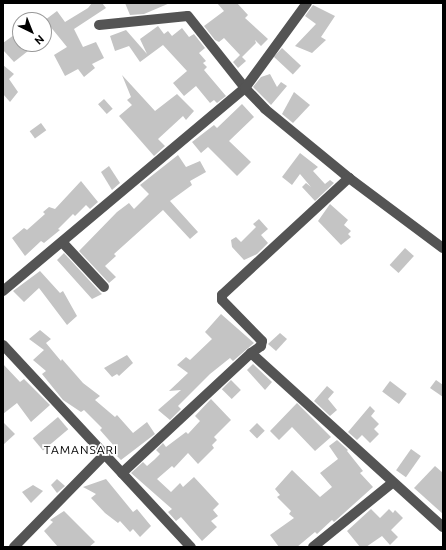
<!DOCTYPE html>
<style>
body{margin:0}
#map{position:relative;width:446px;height:550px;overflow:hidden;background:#fff;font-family:Ubuntu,sans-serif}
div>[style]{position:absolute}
.building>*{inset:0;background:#c4c4c4;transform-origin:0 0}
.minor>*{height:10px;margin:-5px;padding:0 5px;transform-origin:5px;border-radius:5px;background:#545454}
span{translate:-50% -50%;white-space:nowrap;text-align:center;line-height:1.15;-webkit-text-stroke:3.5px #fff;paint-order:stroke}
.quarter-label{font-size:12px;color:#000;letter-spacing:1px}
.frame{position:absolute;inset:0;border:4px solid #000;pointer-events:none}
.north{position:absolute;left:12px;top:12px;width:40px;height:40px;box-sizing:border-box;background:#fff;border:1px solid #999;border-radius:50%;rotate:137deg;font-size:11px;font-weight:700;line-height:16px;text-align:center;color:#000}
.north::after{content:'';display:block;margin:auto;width:14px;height:18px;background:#000;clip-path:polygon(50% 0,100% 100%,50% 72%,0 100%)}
</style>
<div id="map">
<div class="building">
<div style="clip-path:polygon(92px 3px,102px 3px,106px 8px,74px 29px,83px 47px,96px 42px,104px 58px,92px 64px,95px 68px,84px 77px,78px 69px,65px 76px,54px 55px,67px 47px,45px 20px,57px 11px,65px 22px,88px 8px)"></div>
<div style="clip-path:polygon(125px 3px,170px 3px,144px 14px,130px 15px)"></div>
<div style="clip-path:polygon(217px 3px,237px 3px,248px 15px,245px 18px,268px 39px,261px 46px,255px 40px,256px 43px,242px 57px,246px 61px,238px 68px,233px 62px,240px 55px,224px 38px,219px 42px,215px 40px,204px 26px,224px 11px)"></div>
<div style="clip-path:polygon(313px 5px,335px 16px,321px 37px,326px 40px,312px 53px,295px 46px,316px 24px,305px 16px)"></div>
<div style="clip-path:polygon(158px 26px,164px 34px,168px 31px,172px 36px,182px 28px,189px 37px,194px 34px,205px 48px,199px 53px,206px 61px,203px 63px,207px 67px,204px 70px,226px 96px,217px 103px,214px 100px,210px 103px,196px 86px,184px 96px,173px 83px,187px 71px,163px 45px,140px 62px,129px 46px,115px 51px,110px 36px,126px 30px,147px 54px,140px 39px)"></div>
<div style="clip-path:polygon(14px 35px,28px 51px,14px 62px,3px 50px,3px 43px)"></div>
<div style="left:282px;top:48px;width:26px;height:12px;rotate:43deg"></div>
<div style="clip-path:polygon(3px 65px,14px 74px,9px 79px,18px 92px,10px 102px,3px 94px)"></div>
<div style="clip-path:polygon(270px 74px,277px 87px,281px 82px,287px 86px,271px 105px,253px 87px,261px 77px)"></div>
<div style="clip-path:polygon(122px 75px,155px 111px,177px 94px,194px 111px,186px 120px,183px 116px,158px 139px,165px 146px,154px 156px,119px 116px,132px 105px,127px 100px,131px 97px)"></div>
<div style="clip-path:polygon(294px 92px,310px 105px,293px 123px,282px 114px)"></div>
<div style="left:104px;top:99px;width:13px;height:8px;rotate:48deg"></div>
<div style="clip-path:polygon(242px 104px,254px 117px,229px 141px,251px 162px,237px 176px,208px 147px,201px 153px,192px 142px,214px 125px,217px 128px)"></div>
<div style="left:41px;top:123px;width:9px;height:14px;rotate:54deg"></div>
<div style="clip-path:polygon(300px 153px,318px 167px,313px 171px,325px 184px,330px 180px,334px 183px,315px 201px,302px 187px,306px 183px,311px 187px,300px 174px,292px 185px,282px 177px)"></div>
<div style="clip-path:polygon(178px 155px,186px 167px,200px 161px,206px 172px,190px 181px,192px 185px,170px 201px,198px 232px,190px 239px,163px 210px,114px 254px,116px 256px,105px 266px,116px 277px,109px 283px,79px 251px,117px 212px,129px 203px,134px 209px,149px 194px,140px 185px)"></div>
<div style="clip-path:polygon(109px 166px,120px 183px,112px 190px,101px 172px)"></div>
<div style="clip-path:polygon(81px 181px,98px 202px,90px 209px,86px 205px,75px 216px,73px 214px,58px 229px,60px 230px,44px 243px,41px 241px,25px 256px,12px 238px,24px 228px,27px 230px,45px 214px,43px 212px,49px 207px,55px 209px)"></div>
<div style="clip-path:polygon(330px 204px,348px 220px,344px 225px,351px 231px,348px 234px,351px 237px,341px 245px,318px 221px)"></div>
<div style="clip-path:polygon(259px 219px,268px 229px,261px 235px,268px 243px,257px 254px,244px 260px,232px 247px,231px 240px,236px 237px,241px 242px,256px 227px,253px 224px)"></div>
<div style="left:405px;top:248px;width:12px;height:23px;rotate:42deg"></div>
<div style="clip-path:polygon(64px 253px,99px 291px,102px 294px,92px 299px,57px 260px)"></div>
<div style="clip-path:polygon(40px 271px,60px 293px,63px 291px,77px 316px,67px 325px,39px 288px,24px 302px,13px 291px)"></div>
<div style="clip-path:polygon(221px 314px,254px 343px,233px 361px,230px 358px,210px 374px,178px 406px,181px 409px,170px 420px,158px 410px,181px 390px,169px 391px,188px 373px,177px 365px,186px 357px,190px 360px,212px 339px,205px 332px)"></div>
<div style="clip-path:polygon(40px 330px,51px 339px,46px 343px,61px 361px,62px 359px,83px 383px,100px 396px,95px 400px,115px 417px,117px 415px,133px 433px,147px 422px,155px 434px,121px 460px,111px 450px,115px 447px,100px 430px,102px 428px,84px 410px,81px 412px,63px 400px,42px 374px,46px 371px,33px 360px,44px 350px,29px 339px)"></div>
<div style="clip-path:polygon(280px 333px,287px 339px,276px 351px,268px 344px)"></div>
<div style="clip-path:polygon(127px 355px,133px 363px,119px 376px,117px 374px,112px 377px,104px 368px)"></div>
<div style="clip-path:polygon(3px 364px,20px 382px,24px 379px,50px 405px,31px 422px,17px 403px,3px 414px)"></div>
<div style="clip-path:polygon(253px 364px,272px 382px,265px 390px,247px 370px)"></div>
<div style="left:231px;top:380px;width:14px;height:13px;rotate:45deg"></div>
<div style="clip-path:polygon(436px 380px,443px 385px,443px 397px,430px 388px)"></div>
<div style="left:390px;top:381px;width:21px;height:13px;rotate:37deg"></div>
<div style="clip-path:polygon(327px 386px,334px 392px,328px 399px,337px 410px,330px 416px,314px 401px)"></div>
<div style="clip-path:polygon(211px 399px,231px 420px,214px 437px,217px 440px,212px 445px,214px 448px,198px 464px,188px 453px,174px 468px,172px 466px,157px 479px,171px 492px,180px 483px,183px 487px,194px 477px,219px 504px,213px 510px,218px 516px,211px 521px,217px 527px,202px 541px,181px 517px,176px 521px,168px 512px,172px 509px,131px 473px,143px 462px,147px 466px,154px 460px,160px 454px,156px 450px,163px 443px,166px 447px,186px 432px,188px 434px,200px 421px,195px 416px)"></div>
<div style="clip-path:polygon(297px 403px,331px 437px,315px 451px,292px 427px,279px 440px,270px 431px)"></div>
<div style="clip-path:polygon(370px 406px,375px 411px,371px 416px,379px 424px,374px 429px,379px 434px,370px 443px,362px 435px,357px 440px,348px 432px)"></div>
<div style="left:58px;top:417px;width:16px;height:33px;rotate:50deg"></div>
<div style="clip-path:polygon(3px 422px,15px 434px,3px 445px)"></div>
<div style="left:257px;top:423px;width:11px;height:11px;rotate:45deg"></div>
<div style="clip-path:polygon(337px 440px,348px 450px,347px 451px,363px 471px,360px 473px,373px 487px,334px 522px,332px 520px,317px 534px,315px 532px,297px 547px,279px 547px,270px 535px,294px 518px,289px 514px,291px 511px,277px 497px,280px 495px,275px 489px,292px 470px,320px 497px,332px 487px,320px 473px,338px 459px,329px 446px)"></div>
<div style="left:411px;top:449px;width:12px;height:26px;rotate:35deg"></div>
<div style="clip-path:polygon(435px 466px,443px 473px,443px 514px,414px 488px)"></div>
<div style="clip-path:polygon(57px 479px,65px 486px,57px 493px,51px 485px)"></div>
<div style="clip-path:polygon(106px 479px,133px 512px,137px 509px,151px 526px,140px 537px,133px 529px,130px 532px,120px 521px,118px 523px,105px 513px,91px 498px,96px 494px,83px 487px)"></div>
<div style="clip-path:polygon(33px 485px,43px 491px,31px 503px,22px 492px)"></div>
<div style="clip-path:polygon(371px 509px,380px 518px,389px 509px,393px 513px,395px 510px,403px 518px,391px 530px,398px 537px,390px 545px,382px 536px,366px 547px,360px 547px,347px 531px)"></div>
<div style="clip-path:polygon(64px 511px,95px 542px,89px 547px,58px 547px,44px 531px,53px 522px,50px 520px)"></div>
</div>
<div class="minor">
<div style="left:99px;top:25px;width:89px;rotate:-5.8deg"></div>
<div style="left:188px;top:16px;width:92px;rotate:51.6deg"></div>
<div style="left:245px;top:88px;width:29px;rotate:46deg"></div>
<div style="left:265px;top:109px;width:109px;rotate:39.4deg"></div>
<div style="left:349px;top:178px;width:117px;rotate:36.7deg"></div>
<div style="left:63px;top:243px;width:60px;rotate:47deg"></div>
<div style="left:3px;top:291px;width:316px;rotate:-40deg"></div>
<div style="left:245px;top:88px;width:105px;rotate:-53.9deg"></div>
<div style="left:3px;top:345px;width:276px;rotate:47.1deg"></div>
<div style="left:251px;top:353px;width:12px;rotate:-35deg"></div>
<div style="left:261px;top:346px;width:5px;rotate:-79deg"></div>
<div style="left:262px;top:341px;width:57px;rotate:-134.3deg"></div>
<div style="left:222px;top:300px;width:5px;rotate:-90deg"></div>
<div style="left:222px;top:295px;width:173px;rotate:-42.7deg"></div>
<div style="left:122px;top:473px;width:176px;rotate:-42.9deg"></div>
<div style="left:251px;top:353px;width:259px;rotate:42.2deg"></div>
<div style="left:14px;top:547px;width:129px;rotate:-45.6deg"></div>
<div style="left:313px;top:547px;width:102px;rotate:-39deg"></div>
</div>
<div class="quarter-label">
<span style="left:81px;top:450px">TAMANSARI</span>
</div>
<div class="frame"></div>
<div class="north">N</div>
</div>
